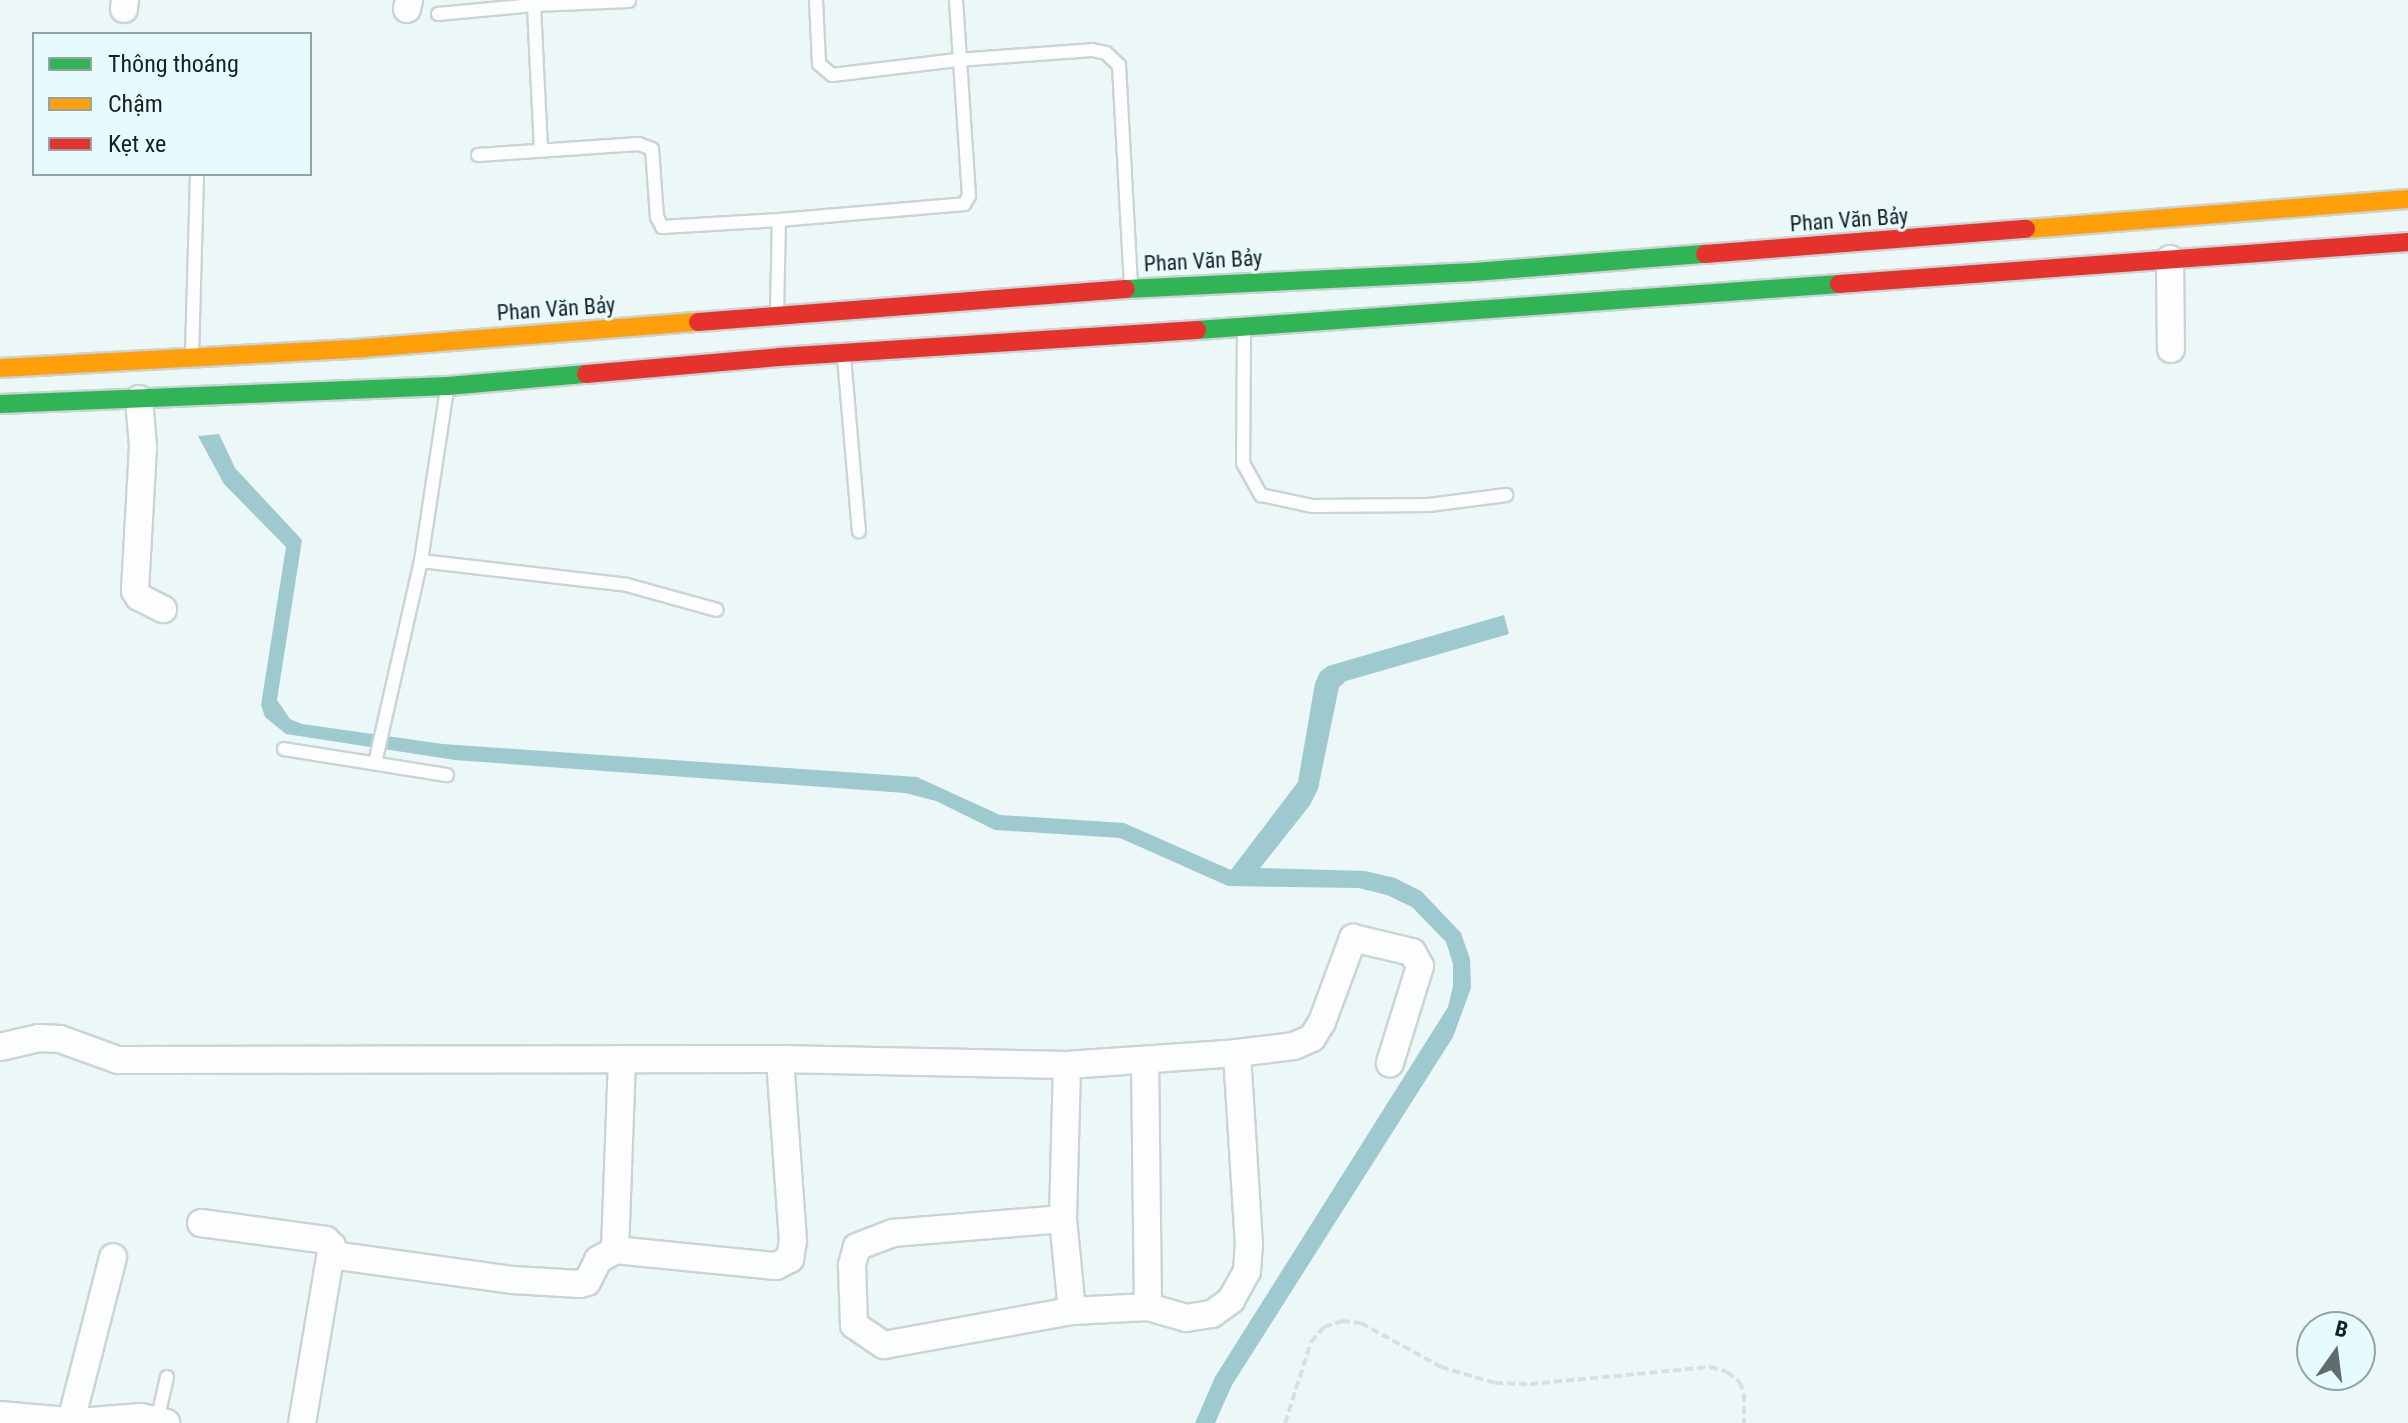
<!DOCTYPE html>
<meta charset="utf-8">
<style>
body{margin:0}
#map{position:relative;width:2408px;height:1423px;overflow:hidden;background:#ecf7f8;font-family:"Roboto Condensed",sans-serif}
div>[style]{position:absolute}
.water>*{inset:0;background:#9ec9ce}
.path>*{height:4px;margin-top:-2px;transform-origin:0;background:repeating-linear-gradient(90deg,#dbdedf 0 8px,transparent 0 12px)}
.roads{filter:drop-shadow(2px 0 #cad4d5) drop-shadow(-2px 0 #cad4d5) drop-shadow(0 2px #cad4d5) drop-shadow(0 -2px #cad4d5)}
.lane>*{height:12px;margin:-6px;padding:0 6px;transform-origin:6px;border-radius:6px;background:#fcfefe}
.street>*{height:26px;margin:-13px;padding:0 13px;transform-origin:13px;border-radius:13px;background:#fcfefe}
.fast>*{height:18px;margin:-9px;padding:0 9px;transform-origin:9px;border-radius:9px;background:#30b455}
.slow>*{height:18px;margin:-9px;padding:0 9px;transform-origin:9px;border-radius:9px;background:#ff9f0a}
.jam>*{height:18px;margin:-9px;padding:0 9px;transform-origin:9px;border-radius:9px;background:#e5322d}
span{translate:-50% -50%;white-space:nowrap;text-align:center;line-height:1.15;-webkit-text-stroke:6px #e7fbfd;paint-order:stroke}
.street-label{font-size:22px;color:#182122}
.legend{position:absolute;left:32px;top:32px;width:280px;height:144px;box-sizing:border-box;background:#e7fbfd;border:2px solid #94a4a5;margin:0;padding:10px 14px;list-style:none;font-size:24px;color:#182122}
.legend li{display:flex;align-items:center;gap:16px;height:40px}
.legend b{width:40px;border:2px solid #94a4a5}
.north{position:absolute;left:2296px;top:1311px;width:80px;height:80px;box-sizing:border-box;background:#e7fbfd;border:2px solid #94a4a5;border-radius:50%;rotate:14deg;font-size:22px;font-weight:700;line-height:32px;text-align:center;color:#182122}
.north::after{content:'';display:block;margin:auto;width:28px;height:36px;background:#626c6d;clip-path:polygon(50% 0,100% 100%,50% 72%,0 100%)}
</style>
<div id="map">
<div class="water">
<div style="clip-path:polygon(219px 434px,235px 468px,302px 540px,277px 700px,290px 719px,302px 724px,443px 744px,917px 777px,1000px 815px,1124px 823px,1231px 870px,1298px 782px,1315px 683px,1320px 672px,1328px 666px,1504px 615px,1509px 634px,1346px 681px,1339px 687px,1318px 789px,1310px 805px,1260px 868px,1365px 871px,1395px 878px,1421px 891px,1461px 933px,1470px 959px,1471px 988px,1453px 1037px,1232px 1385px,1215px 1423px,1195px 1423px,1215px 1377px,1448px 1007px,1453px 986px,1453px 964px,1446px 942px,1412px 907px,1387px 895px,1359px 888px,1228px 886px,1120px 838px,995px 830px,936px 801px,905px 793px,455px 760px,286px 734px,265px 717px,261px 705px,286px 547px,224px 484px,198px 436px)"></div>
</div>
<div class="path">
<div style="left:1285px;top:1423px;width:85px;rotate:-72.2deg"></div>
<div style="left:1311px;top:1342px;width:20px;rotate:-49deg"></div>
<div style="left:1324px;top:1327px;width:19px;rotate:-18deg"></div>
<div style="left:1342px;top:1321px;width:19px;rotate:6deg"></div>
<div style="left:1361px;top:1323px;width:91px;rotate:28.8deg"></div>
<div style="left:1441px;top:1367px;width:56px;rotate:16.5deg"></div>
<div style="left:1495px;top:1383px;width:35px;rotate:2deg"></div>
<div style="left:1530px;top:1384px;width:181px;rotate:-5.4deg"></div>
<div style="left:1710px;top:1367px;width:18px;rotate:16deg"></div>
<div style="left:1727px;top:1372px;width:16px;rotate:38deg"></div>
<div style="left:1740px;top:1382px;width:13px;rotate:72deg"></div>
<div style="left:1744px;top:1394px;width:29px;rotate:90deg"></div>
</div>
<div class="roads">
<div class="lane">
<div style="left:816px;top:0;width:64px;rotate:87.3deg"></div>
<div style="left:819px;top:64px;width:17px;rotate:40deg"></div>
<div style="left:832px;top:75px;width:126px;rotate:-6.8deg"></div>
<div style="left:957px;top:60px;width:135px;rotate:-4.2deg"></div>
<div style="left:1092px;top:50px;width:14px;rotate:12deg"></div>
<div style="left:1106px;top:53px;width:18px;rotate:43deg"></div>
<div style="left:1119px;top:65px;width:222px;rotate:86.9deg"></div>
<div style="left:438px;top:14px;width:96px;rotate:-5.4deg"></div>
<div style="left:534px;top:5px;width:5px;rotate:-90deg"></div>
<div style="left:541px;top:150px;width:145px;rotate:-92.8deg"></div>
<div style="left:534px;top:5px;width:95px;rotate:-2.4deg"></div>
<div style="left:478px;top:155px;width:161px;rotate:-3.9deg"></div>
<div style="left:639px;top:144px;width:14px;rotate:21deg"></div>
<div style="left:652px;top:149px;width:68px;rotate:85.8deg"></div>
<div style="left:657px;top:217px;width:11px;rotate:63deg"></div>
<div style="left:662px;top:227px;width:117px;rotate:-3.4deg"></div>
<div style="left:777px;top:313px;width:93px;rotate:-88.8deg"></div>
<div style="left:779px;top:220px;width:186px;rotate:-4.9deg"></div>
<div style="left:964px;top:204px;width:9px;rotate:-58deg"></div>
<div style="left:969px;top:196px;width:196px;rotate:-93.8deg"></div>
<div style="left:1244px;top:330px;width:133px;rotate:90.4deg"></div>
<div style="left:1243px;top:463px;width:37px;rotate:61deg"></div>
<div style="left:1261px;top:495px;width:52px;rotate:12.2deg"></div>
<div style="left:1312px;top:506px;width:117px;rotate:-0.5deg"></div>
<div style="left:1429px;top:505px;width:78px;rotate:-7.4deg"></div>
<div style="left:192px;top:354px;width:180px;rotate:-88.4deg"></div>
<div style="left:844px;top:357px;width:175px;rotate:85.1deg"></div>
<div style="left:421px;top:561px;width:207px;rotate:6.6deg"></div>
<div style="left:627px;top:585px;width:93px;rotate:15.5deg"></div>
<div style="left:284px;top:749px;width:165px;rotate:9.1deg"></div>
<div style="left:375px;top:763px;width:207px;rotate:-77.2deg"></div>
<div style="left:421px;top:561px;width:173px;rotate:-81.4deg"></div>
<div style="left:157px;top:1421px;width:45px;rotate:-77.2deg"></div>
</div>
<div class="street">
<div style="left:124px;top:9px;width:9px;rotate:-84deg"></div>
<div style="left:407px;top:9px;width:9px;rotate:-77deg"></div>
<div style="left:2170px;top:259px;width:90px;rotate:89.4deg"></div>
<div style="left:139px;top:399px;width:48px;rotate:85.2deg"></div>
<div style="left:143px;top:447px;width:144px;rotate:93.2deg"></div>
<div style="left:135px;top:591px;width:7px;rotate:56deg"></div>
<div style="left:139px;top:597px;width:27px;rotate:27deg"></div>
<div style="left:0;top:1047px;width:40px;rotate:-13deg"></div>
<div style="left:39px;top:1038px;width:21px;rotate:3deg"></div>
<div style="left:60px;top:1039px;width:62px;rotate:19.9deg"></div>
<div style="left:118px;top:1060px;width:662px;rotate:-0.09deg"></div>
<div style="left:780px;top:1059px;width:287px;rotate:1.2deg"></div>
<div style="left:1067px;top:1065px;width:170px;rotate:-4deg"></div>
<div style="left:1237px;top:1053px;width:57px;rotate:-7deg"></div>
<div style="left:1294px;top:1046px;width:20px;rotate:-24deg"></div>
<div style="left:1312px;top:1038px;width:19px;rotate:-58deg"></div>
<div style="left:1322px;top:1022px;width:90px;rotate:-69.7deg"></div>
<div style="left:1353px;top:938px;width:61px;rotate:13.3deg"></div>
<div style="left:1412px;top:952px;width:16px;rotate:60deg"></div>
<div style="left:1420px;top:966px;width:102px;rotate:107.2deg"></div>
<div style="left:1145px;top:1060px;width:247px;rotate:89.3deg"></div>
<div style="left:1067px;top:1065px;width:154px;rotate:91.5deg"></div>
<div style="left:1063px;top:1219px;width:92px;rotate:84.4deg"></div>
<div style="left:1072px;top:1311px;width:76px;rotate:-3deg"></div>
<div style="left:1148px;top:1307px;width:40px;rotate:16deg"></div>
<div style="left:1186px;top:1318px;width:26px;rotate:-9deg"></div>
<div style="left:1212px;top:1314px;width:24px;rotate:-36deg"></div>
<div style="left:1231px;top:1300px;width:33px;rotate:-61deg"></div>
<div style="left:1247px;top:1271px;width:26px;rotate:-86deg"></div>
<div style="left:1249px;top:1245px;width:192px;rotate:-93.6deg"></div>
<div style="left:1063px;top:1219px;width:171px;rotate:175.3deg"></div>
<div style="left:893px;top:1233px;width:39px;rotate:159deg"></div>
<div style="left:857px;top:1247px;width:19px;rotate:106deg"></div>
<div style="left:852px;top:1265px;width:60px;rotate:88.1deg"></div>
<div style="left:854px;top:1325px;width:36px;rotate:34deg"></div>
<div style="left:884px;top:1345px;width:191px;rotate:-10.3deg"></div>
<div style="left:201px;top:1223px;width:126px;rotate:7.7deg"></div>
<div style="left:326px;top:1240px;width:8px;rotate:45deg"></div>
<div style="left:332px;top:1246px;width:180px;rotate:99.6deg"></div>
<div style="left:615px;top:1250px;width:191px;rotate:-87.9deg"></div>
<div style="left:332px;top:1255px;width:183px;rotate:7.9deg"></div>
<div style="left:513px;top:1280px;width:67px;rotate:3.4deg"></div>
<div style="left:580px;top:1284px;width:7px;rotate:-16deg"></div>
<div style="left:587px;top:1282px;width:25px;rotate:-63deg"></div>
<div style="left:598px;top:1260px;width:20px;rotate:-30deg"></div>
<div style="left:615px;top:1250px;width:162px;rotate:5.7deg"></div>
<div style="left:776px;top:1266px;width:16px;rotate:-27deg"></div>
<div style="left:790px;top:1259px;width:18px;rotate:-81deg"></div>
<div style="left:793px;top:1241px;width:182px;rotate:-94.1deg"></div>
<div style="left:0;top:1415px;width:79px;rotate:5.1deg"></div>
<div style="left:79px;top:1422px;width:62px;rotate:-4.6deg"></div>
<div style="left:141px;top:1417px;width:26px;rotate:13deg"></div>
<div style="left:71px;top:1421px;width:169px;rotate:-75.6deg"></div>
</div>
<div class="fast">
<div style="left:1126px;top:289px;width:348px;rotate:-2.8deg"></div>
<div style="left:1474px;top:272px;width:232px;rotate:-4.5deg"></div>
<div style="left:1197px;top:330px;width:644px;rotate:-4.1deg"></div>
<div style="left:0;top:404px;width:448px;rotate:-2.3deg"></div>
<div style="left:448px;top:386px;width:139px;rotate:-5deg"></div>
</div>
<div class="slow">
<div style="left:2026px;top:229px;width:383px;rotate:-4.5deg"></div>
<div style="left:0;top:368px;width:365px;rotate:-3.1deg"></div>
<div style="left:364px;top:348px;width:335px;rotate:-4.5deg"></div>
</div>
<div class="jam">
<div style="left:1705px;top:254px;width:322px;rotate:-4.5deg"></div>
<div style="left:1839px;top:284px;width:571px;rotate:-4.22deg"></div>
<div style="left:698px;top:322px;width:429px;rotate:-4.4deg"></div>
<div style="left:586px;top:374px;width:194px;rotate:-5deg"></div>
<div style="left:779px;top:357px;width:419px;rotate:-3.7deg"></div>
</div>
</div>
<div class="street-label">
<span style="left:1849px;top:220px;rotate:-4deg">Phan Văn Bảy</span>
<span style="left:1203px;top:261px;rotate:-3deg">Phan Văn Bảy</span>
<span style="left:556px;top:309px;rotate:-4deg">Phan Văn Bảy</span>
</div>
<ul class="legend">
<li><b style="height:10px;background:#30b455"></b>Thông thoáng</li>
<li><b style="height:10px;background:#ff9f0a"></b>Chậm</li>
<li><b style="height:10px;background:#e5322d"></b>Kẹt xe</li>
</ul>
<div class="north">B</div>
</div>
